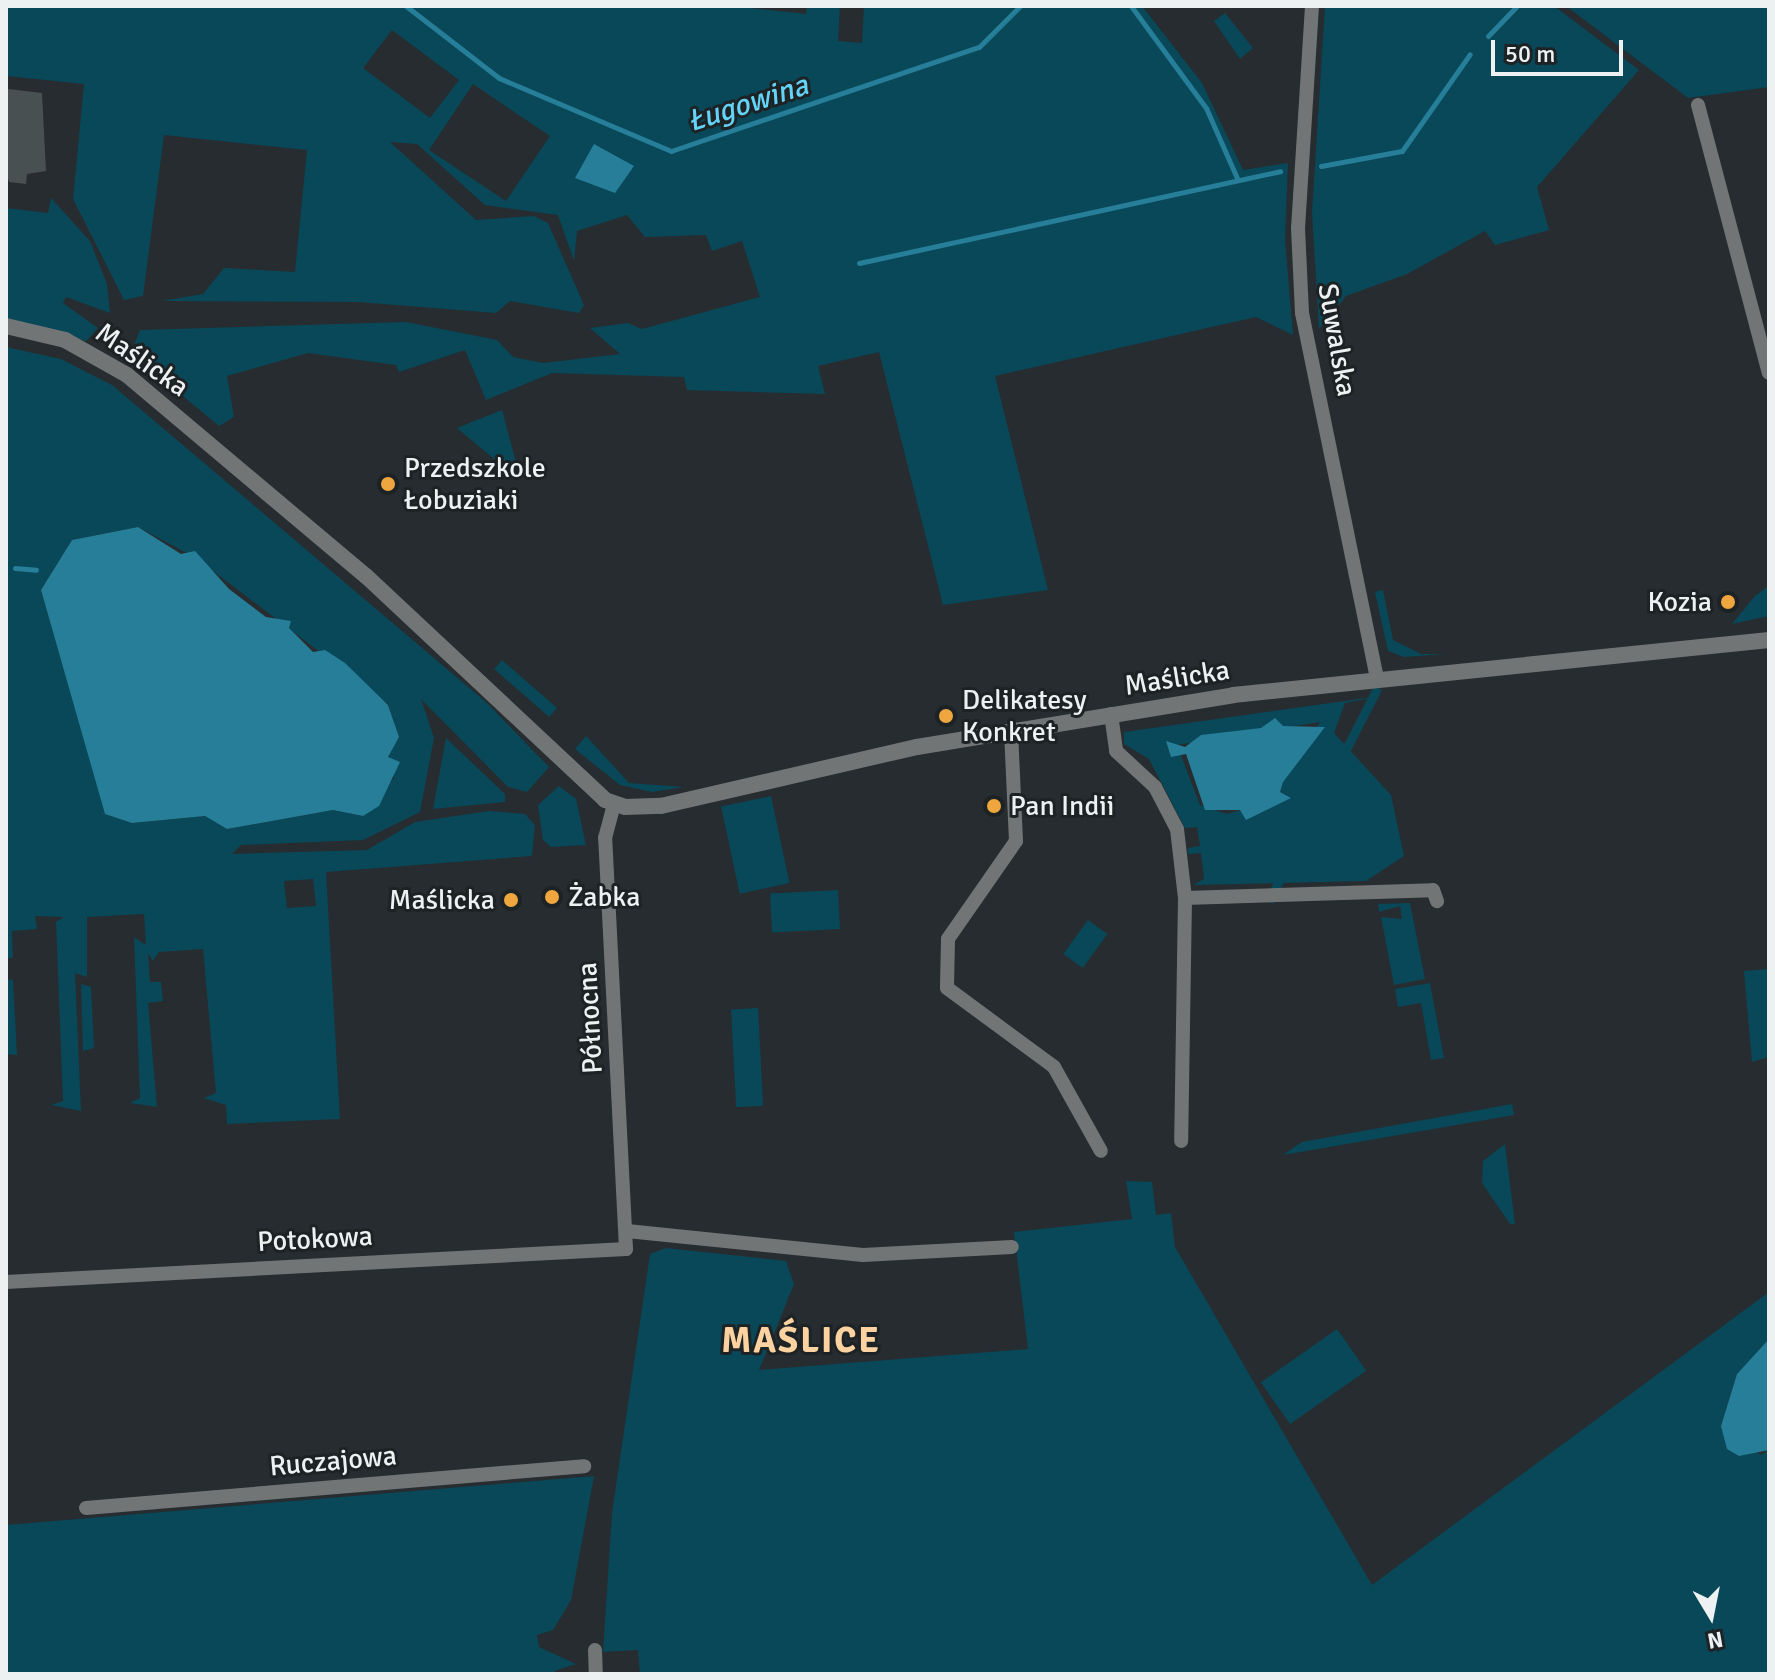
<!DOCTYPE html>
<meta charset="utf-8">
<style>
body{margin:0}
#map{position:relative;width:1775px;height:1680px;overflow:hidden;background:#262c2f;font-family:Signika,sans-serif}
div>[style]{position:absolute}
.green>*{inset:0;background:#094859;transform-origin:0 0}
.water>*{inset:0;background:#267e98}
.stream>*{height:5px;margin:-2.5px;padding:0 2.5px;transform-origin:2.5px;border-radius:2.5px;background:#267e98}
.building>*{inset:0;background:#495052}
.minor>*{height:14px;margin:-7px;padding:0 7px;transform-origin:7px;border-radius:7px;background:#727576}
.tertiary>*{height:16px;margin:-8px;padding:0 8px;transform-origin:8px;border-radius:8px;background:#727576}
.dots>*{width:22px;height:22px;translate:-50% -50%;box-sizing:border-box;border:4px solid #1d2325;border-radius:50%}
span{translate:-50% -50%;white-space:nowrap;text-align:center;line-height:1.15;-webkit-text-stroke:6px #1d2325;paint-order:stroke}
.street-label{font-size:28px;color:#edf1f2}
.poi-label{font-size:28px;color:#edf1f2}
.left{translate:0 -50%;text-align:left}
.right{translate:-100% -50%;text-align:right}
.water-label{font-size:30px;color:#63d3f7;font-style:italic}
.district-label{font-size:36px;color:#fbd2a0;font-weight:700;letter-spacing:2px}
.frame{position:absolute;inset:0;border:8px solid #edf1f2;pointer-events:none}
.north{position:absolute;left:1671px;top:1576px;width:80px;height:80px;-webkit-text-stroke:6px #1d2325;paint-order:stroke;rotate:170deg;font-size:22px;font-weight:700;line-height:32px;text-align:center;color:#edf1f2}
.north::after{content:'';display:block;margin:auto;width:28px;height:36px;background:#edf1f2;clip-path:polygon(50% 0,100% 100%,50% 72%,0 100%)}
.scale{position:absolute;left:1491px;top:40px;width:132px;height:36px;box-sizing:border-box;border:4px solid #edf1f2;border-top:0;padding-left:10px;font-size:24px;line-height:28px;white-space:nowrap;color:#edf1f2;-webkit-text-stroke:6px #1d2325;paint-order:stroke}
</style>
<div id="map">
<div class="green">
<div style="clip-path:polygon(evenodd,6px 6px,731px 6px,806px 14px,807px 6px,840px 6px,838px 41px,862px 43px,864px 6px,1142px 6px,1202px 83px,1243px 170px,1288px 163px,1285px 239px,1293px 335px,1256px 317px,995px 376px,1048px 590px,943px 605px,879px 352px,818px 366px,825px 394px,687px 390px,684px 377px,552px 373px,486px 400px,465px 350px,399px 372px,396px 365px,308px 353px,227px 376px,234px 417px,219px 426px,131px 353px,140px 330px,406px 322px,497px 340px,513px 357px,543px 363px,620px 354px,590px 328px,628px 323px,642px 329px,760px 297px,742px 241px,712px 251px,706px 235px,645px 237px,627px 215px,577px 231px,574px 261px,558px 215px,485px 205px,417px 144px,390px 142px,476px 220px,534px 216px,548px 223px,584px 305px,579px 313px,510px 301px,496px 313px,358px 302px,162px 301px,203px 294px,224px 268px,295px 272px,307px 150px,164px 135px,143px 296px,124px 300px,73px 199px,84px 84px,7px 76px,6px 6px,392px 30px,459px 80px,430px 118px,363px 68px,392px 30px,6px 6px,473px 84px,550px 136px,506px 201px,429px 150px,473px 84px)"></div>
<div style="clip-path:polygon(1325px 6px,1554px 6px,1639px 70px,1537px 187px,1549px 230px,1495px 245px,1485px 231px,1407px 274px,1346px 296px,1319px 329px,1312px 212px)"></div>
<div style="clip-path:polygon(1566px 6px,1769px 6px,1769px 87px,1688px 98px)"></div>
<div style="clip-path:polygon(1225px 13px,1253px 48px,1240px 59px,1214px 21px)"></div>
<div style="clip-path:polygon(51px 198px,90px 241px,107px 284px,110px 313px,66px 297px,63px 303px,98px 328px,86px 341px,6px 321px,6px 208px,48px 213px)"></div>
<div style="clip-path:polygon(evenodd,6px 347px,61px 359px,112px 385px,487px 703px,549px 767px,527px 792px,508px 787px,421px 699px,434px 738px,420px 812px,363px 840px,241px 845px,232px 854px,367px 850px,415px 822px,489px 811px,525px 814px,535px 825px,532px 856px,326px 872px,340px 1119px,227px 1124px,226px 1105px,204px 1098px,216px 1093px,203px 949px,159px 952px,153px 961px,148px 953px,150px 982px,161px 982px,163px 1001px,148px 1003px,157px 1107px,130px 1103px,140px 1098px,134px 937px,146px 945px,144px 914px,87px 917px,87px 977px,75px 973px,81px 1111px,51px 1105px,63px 1101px,56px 922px,64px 917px,35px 916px,37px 929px,12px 931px,13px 958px,6px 958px,6px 347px,138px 527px,196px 558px,388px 704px,399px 738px,387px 748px,394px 778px,363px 816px,333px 810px,227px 829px,205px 816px,132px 823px,106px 814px,41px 590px,72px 540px,138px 527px,6px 347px,313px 879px,316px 906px,287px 908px,284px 881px,313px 879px)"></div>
<div style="clip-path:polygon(502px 410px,520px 477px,517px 478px,457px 428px)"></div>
<div style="clip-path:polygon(1767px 587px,1769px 616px,1732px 624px,1755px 596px)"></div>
<div style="clip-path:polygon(1383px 590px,1393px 640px,1421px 654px,1445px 654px,1404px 657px,1388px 651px,1375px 592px)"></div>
<div style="left:502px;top:660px;width:73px;height:12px;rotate:41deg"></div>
<div style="left:1374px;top:686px;width:9px;height:240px;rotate:27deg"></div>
<div style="clip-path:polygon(evenodd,1380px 696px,1345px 703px,1334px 733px,1391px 795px,1404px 856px,1366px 881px,1193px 885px,1204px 879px,1201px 853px,1188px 854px,1188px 848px,1200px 846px,1197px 827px,1185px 828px,1149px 759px,1124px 744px,1124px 732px,1380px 696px,1320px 722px,1283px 781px,1280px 792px,1290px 797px,1246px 819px,1241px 810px,1227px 814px,1200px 805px,1177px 745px,1320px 722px)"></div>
<div style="clip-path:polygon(586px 736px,629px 783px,684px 787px,652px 792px,620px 785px,575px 749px)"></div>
<div style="clip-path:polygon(446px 738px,505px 794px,505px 802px,433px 809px)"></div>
<div style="clip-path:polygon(559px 786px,576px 799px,586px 845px,551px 847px,543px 840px,538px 805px)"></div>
<div style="left:771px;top:796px;width:89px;height:51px;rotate:78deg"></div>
<div style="left:838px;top:890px;width:39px;height:68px;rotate:87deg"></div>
<div style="clip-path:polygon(1410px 903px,1425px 979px,1394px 985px,1381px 917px,1402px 919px,1400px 906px,1379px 912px,1378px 904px)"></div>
<div style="left:1088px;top:920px;width:24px;height:42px;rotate:36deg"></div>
<div style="clip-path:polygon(1769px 969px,1769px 1057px,1752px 1062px,1744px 971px)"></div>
<div style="clip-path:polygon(6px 979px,13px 980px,17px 1055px,6px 1054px)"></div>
<div style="clip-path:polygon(1430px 983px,1444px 1058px,1431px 1060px,1421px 1003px,1398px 1007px,1395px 989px)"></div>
<div style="clip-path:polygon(81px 984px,91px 987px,94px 1048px,83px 1051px)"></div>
<div style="left:758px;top:1008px;width:98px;height:27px;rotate:87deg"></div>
<div style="clip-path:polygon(1512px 1104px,1514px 1115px,1283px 1155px,1302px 1142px)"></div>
<div style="clip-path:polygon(1505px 1144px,1515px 1224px,1510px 1224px,1482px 1183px,1483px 1161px)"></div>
<div style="clip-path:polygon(1126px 1181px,1152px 1182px,1156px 1215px,1171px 1213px,1175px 1247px,1372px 1585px,1769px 1292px,1769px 1339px,1737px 1374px,1721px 1426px,1761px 1455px,1769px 1450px,1769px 1674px,640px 1674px,638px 1650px,603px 1652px,612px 1513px,650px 1254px,666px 1248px,786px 1261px,794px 1284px,759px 1370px,1028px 1349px,1014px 1232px,1132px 1219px)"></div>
<div style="left:1337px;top:1329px;width:51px;height:93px;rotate:55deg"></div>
<div style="clip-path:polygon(594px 1476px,571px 1600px,553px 1630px,537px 1635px,539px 1647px,576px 1664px,554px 1671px,560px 1674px,6px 1674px,6px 1525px)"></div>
</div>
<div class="water">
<div style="clip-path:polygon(594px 144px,634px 166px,615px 193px,575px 178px)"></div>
<div style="clip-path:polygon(138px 527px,181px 554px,195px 551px,229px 589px,266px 617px,291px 621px,289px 628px,313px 652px,325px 650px,345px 663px,388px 705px,399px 737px,388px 757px,400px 762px,379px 806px,363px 816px,333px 810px,227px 829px,205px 816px,132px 823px,105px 814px,41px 590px,72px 540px)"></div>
<div style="clip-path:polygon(1275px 718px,1283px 726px,1325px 727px,1283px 782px,1280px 792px,1291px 798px,1246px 820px,1240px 810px,1205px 810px,1186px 754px,1171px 757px,1166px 741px,1185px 747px,1201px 735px,1261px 728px)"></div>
<div style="clip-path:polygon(1769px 1339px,1769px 1450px,1739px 1456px,1727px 1449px,1721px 1426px,1737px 1374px)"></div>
</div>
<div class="stream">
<div style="left:406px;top:6px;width:118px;rotate:37.7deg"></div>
<div style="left:499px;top:78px;width:187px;rotate:23deg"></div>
<div style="left:671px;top:151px;width:325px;rotate:-18.7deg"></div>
<div style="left:979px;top:47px;width:58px;rotate:-45deg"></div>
<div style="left:1131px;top:6px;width:127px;rotate:53.7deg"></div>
<div style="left:1206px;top:108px;width:77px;rotate:66.1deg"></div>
<div style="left:1488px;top:36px;width:42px;rotate:-46deg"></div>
<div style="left:1321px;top:166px;width:82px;rotate:-10.5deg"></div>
<div style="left:1402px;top:151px;width:118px;rotate:-55deg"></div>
<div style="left:859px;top:263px;width:431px;rotate:-12.3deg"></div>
<div style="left:15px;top:568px;width:21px;rotate:5deg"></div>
</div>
<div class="building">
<div style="clip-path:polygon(8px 89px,42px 93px,46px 171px,27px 174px,26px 184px,9px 182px,6px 171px)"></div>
</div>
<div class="minor">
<div style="left:1312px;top:6px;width:222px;rotate:93.6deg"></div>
<div style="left:1298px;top:228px;width:85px;rotate:87.3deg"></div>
<div style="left:1302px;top:313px;width:373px;rotate:78.4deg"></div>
<div style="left:1698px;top:105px;width:277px;rotate:75.2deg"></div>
<div style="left:1111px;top:714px;width:37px;rotate:82deg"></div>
<div style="left:1116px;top:751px;width:53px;rotate:42.7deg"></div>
<div style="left:1155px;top:787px;width:47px;rotate:62.4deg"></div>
<div style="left:1177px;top:829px;width:69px;rotate:83.4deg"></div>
<div style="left:1185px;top:898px;width:243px;rotate:90.9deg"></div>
<div style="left:1011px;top:731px;width:110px;rotate:87.4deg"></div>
<div style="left:1016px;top:841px;width:119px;rotate:124.8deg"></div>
<div style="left:948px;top:939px;width:49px;rotate:91.2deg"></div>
<div style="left:947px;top:988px;width:133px;rotate:36.4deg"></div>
<div style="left:1054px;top:1067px;width:96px;rotate:60.8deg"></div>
<div style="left:1185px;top:898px;width:248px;rotate:-1.8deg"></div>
<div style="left:1433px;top:890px;width:12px;rotate:70deg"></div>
<div style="left:627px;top:1231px;width:237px;rotate:5.8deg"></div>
<div style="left:863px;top:1255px;width:149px;rotate:-3.1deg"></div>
<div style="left:6px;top:1282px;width:621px;rotate:-3.05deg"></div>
<div style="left:626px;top:1249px;width:412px;rotate:-92.9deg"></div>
<div style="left:605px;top:838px;width:35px;rotate:-75deg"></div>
<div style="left:86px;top:1508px;width:500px;rotate:-4.8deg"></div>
<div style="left:595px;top:1650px;width:24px;rotate:88deg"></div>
</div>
<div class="tertiary">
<div style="left:6px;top:326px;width:61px;rotate:13.3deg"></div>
<div style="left:65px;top:340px;width:71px;rotate:29.4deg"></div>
<div style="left:127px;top:375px;width:312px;rotate:40.1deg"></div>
<div style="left:366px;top:576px;width:328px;rotate:43.1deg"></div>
<div style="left:605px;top:800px;width:21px;rotate:19deg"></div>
<div style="left:625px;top:807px;width:36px;rotate:-2deg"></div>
<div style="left:661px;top:806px;width:263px;rotate:-13deg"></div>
<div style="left:917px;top:747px;width:320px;rotate:-9.3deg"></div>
<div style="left:1233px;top:695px;width:539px;rotate:-5.86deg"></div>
</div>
<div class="dots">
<div style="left:388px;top:484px;background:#f0a63e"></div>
<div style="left:1728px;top:602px;background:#f0a63e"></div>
<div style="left:946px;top:716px;background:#f0a63e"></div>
<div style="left:994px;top:806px;background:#f0a63e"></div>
<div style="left:552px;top:897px;background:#f0a63e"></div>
<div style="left:511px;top:900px;background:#f0a63e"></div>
</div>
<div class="street-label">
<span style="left:1337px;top:340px;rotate:80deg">Suwalska</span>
<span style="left:142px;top:360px;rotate:35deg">Maślicka</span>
<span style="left:1177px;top:678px;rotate:-9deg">Maślicka</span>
<span style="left:590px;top:1018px;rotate:-93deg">Północna</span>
<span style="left:315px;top:1239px;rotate:-3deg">Potokowa</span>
<span style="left:333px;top:1461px;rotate:-5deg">Ruczajowa</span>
</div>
<div class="poi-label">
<span class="left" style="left:404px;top:484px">Przedszkole<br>Łobuziaki</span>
<span class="right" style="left:1712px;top:602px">Kozia</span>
<span class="left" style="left:962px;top:716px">Delikatesy<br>Konkret</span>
<span class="left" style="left:1010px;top:806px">Pan Indii</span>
<span class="left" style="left:568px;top:897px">Żabka</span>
<span class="right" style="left:495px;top:900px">Maślicka</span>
</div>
<div class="water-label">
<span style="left:748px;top:104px;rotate:-18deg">Ługowina</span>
</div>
<div class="district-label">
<span style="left:801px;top:1341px">MAŚLICE</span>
</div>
<div class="frame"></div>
<div class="north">N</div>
<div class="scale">50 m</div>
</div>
